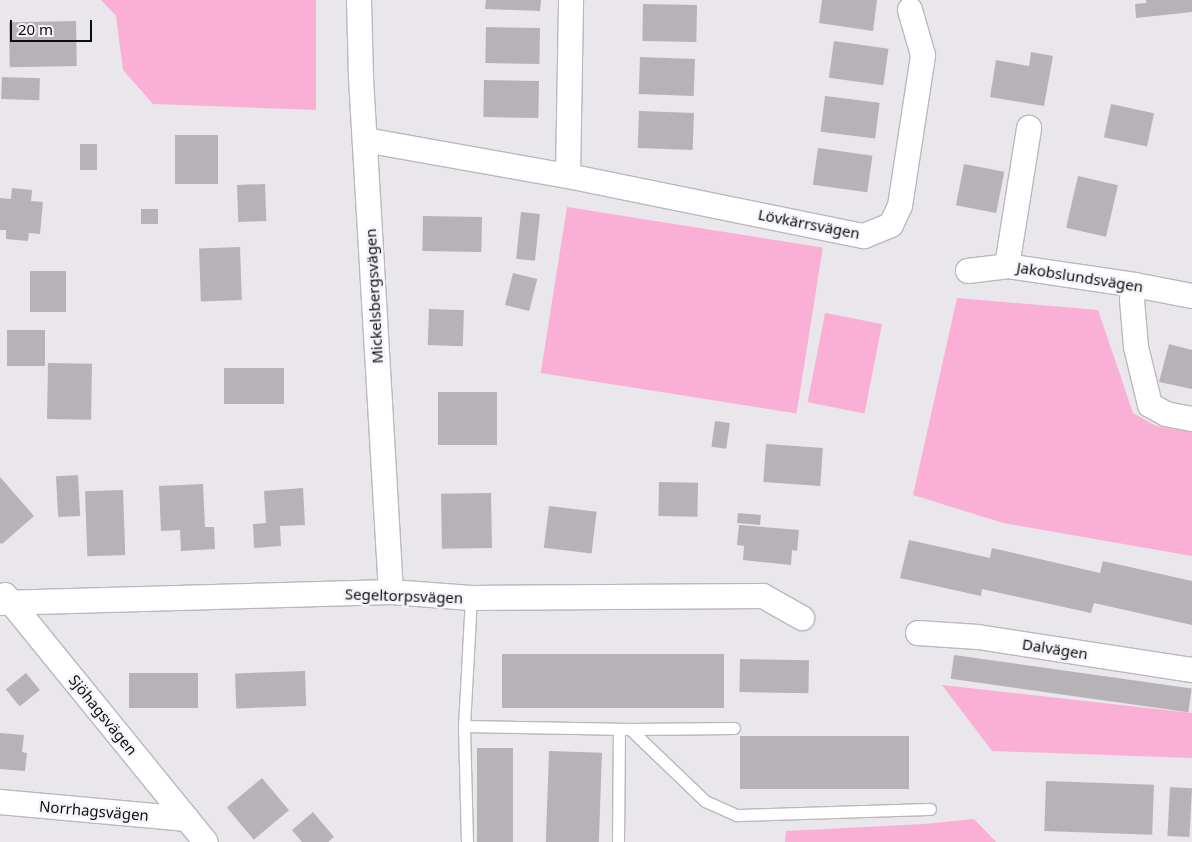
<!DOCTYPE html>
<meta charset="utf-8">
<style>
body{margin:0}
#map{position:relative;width:1192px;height:842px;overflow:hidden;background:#e9e6ec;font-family:"Noto Sans",sans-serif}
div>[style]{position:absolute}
.green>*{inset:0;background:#fab0d5;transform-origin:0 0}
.building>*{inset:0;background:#b7b2b6;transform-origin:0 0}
.roads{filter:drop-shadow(1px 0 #bab8bd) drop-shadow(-1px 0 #bab8bd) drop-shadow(0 1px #bab8bd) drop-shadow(0 -1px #bab8bd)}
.service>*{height:11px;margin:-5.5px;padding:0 5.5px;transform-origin:5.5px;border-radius:5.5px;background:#fff}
.minor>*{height:24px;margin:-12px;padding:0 12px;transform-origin:12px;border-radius:12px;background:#fff}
span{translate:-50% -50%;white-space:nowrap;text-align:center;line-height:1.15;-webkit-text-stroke:5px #f6f4f9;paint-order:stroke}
.street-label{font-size:15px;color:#0e0d0f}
.scale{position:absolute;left:10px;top:20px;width:82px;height:22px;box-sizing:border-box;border:2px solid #0e0d0f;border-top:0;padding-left:6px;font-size:15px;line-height:18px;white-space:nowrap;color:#0e0d0f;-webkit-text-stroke:4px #f6f4f9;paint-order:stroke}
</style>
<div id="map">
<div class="green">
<div style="clip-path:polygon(101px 0,316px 0,316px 110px,153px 104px,123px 70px,116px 16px)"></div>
<div style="left:567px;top:207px;width:259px;height:168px;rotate:9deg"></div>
<div style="clip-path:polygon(957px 298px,1098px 310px,1133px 413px,1156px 426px,1192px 432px,1192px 556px,1003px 523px,913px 495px)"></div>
<div style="left:825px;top:313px;width:58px;height:91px;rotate:11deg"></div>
<div style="clip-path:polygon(942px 685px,1192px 713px,1192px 758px,992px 751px)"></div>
<div style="clip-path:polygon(974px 819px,996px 842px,785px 842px,786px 831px,924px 824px)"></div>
</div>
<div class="building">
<div style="clip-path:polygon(486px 0,541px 0,540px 11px,485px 9px)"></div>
<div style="clip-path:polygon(822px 0,877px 0,873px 31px,819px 23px)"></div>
<div style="clip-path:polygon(1146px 0,1192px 0,1192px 12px,1136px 18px,1135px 4px,1146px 3px)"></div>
<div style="left:643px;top:4px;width:54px;height:37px;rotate:1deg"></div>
<div style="left:76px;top:21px;width:45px;height:67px;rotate:89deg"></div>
<div style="left:486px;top:27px;width:54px;height:36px;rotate:1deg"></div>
<div style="left:834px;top:41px;width:55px;height:37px;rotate:8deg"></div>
<div style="clip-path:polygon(1031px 52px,1053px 56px,1044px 106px,990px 97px,996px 60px,1029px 66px)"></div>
<div style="left:640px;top:57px;width:55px;height:37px;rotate:2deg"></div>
<div style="left:2px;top:77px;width:38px;height:22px;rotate:2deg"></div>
<div style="left:484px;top:80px;width:55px;height:37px;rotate:1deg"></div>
<div style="left:825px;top:96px;width:55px;height:36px;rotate:7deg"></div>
<div style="left:1111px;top:104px;width:44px;height:34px;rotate:12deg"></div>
<div style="left:639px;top:111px;width:55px;height:37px;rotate:2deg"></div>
<div style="left:175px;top:135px;width:43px;height:49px"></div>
<div style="left:80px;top:144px;width:17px;height:26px"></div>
<div style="left:818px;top:148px;width:55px;height:37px;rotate:8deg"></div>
<div style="left:964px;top:164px;width:41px;height:42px;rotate:11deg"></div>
<div style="left:1078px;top:176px;width:41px;height:53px;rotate:13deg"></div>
<div style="left:265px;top:184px;width:37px;height:28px;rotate:88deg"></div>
<div style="clip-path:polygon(12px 188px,32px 190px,31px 201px,43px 202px,40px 234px,29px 233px,28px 241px,6px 239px,6px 230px,0 230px,0 198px,11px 199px)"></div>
<div style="left:158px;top:209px;width:15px;height:17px;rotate:90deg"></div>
<div style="left:521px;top:212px;width:19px;height:47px;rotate:6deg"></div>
<div style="left:423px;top:216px;width:59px;height:35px;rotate:1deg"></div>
<div style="left:240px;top:247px;width:53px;height:41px;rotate:88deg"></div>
<div style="left:30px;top:271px;width:36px;height:41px"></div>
<div style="left:513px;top:273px;width:25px;height:33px;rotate:14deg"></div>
<div style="left:429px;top:309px;width:35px;height:36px;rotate:2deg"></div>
<div style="left:7px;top:330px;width:38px;height:36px"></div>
<div style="clip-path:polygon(1169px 344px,1192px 350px,1192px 389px,1159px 382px)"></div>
<div style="left:48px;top:363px;width:44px;height:56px;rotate:1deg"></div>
<div style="left:284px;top:368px;width:36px;height:60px;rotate:90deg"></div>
<div style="left:438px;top:392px;width:59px;height:53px"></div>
<div style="left:715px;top:421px;width:15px;height:26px;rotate:8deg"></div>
<div style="left:766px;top:444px;width:57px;height:38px;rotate:4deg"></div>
<div style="left:78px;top:475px;width:41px;height:22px;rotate:87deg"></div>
<div style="clip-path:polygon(0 477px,34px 516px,2px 544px,0 543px)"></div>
<div style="left:659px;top:482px;width:39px;height:34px;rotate:1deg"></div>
<div style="clip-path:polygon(203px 484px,205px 527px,214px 527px,215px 549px,181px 551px,180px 530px,161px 531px,159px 486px)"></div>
<div style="clip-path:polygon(303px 488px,305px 525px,280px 526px,281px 546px,254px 548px,253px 524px,266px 523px,264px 491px)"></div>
<div style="left:123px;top:490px;width:65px;height:38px;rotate:88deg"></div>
<div style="left:491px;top:493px;width:55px;height:50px;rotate:89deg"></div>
<div style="left:549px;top:506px;width:48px;height:42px;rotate:7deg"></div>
<div style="left:738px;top:513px;width:23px;height:10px;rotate:5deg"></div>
<div style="clip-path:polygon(739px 525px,799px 530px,797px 551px,792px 550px,791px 565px,743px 560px,744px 546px,737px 545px)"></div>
<div style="clip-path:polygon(909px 540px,990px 558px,992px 548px,1100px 573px,1103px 561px,1192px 581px,1192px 625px,1094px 603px,1091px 613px,982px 589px,981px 596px,900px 578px)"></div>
<div style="left:502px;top:654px;width:222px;height:54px"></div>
<div style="left:954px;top:655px;width:240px;height:24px;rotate:8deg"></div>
<div style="left:740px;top:659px;width:69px;height:33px;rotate:1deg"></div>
<div style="left:305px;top:671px;width:35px;height:70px;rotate:88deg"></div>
<div style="left:26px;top:673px;width:22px;height:26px;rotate:51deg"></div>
<div style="left:198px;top:673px;width:35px;height:69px;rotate:90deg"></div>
<div style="clip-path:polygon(0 733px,24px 735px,22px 752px,27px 753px,25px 771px,0 769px)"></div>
<div style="left:909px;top:736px;width:53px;height:169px;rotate:90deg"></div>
<div style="left:477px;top:748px;width:36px;height:94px"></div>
<div style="left:549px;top:751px;width:53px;height:91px;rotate:2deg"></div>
<div style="left:262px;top:778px;width:42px;height:46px;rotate:50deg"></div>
<div style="left:1046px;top:781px;width:108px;height:50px;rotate:2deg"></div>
<div style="left:1170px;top:787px;width:22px;height:49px;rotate:3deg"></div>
<div style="clip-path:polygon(313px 812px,334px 837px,328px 842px,302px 842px,292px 830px)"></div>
</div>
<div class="roads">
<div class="service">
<div style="left:464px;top:726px;width:166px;rotate:1deg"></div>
<div style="left:630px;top:729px;width:104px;rotate:-0.6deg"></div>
<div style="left:630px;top:729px;width:104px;rotate:43.8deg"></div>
<div style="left:705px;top:801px;width:35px;rotate:24deg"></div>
<div style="left:737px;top:815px;width:193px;rotate:-1.8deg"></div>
<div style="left:467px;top:842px;width:116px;rotate:-91.5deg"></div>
<div style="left:464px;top:726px;width:128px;rotate:-86.9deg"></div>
<div style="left:618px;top:842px;width:113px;rotate:-89.5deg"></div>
</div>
<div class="minor">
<div style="left:359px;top:0;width:78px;rotate:88.5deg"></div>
<div style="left:361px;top:78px;width:515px;rotate:86.66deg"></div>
<div style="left:365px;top:140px;width:206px;rotate:10.1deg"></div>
<div style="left:568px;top:176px;width:302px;rotate:11.5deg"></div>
<div style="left:864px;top:236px;width:29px;rotate:-22deg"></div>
<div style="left:891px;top:225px;width:21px;rotate:-65deg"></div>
<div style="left:900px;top:206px;width:153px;rotate:-81.3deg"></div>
<div style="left:923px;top:55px;width:47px;rotate:-106.1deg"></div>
<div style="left:568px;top:176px;width:176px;rotate:-89deg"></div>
<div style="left:1007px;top:266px;width:140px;rotate:-80.9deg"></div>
<div style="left:968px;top:271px;width:39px;rotate:-7deg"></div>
<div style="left:1007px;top:266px;width:129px;rotate:8.4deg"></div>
<div style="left:1135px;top:285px;width:58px;rotate:10.9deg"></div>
<div style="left:1135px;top:285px;width:15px;rotate:101deg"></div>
<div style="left:1132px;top:300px;width:47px;rotate:85.1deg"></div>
<div style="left:1136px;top:347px;width:60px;rotate:76.4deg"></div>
<div style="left:1150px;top:405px;width:18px;rotate:29deg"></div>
<div style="left:1166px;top:414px;width:26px;rotate:11deg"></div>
<div style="left:5px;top:595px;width:318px;rotate:50.9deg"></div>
<div style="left:0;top:603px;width:391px;rotate:-1.6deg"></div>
<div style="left:391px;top:592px;width:80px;rotate:4.3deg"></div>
<div style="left:471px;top:598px;width:292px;rotate:-0.4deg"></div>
<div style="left:763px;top:596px;width:45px;rotate:29.4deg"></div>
<div style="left:918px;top:633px;width:60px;rotate:3.8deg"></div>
<div style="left:978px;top:637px;width:217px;rotate:8.8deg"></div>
<div style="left:0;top:802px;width:188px;rotate:5.2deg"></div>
</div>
</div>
<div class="street-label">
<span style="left:809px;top:224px;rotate:11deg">Lövkärrsvägen</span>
<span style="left:1080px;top:277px;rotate:9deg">Jakobslundsvägen</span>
<span style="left:374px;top:296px;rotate:-93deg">Mickelsbergsvägen</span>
<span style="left:404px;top:596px;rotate:2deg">Segeltorpsvägen</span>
<span style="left:1055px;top:649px;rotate:9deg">Dalvägen</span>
<span style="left:103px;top:715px;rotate:51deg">Sjöhagsvägen</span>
<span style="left:94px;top:811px;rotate:5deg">Norrhagsvägen</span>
</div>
<div class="scale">20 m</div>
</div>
